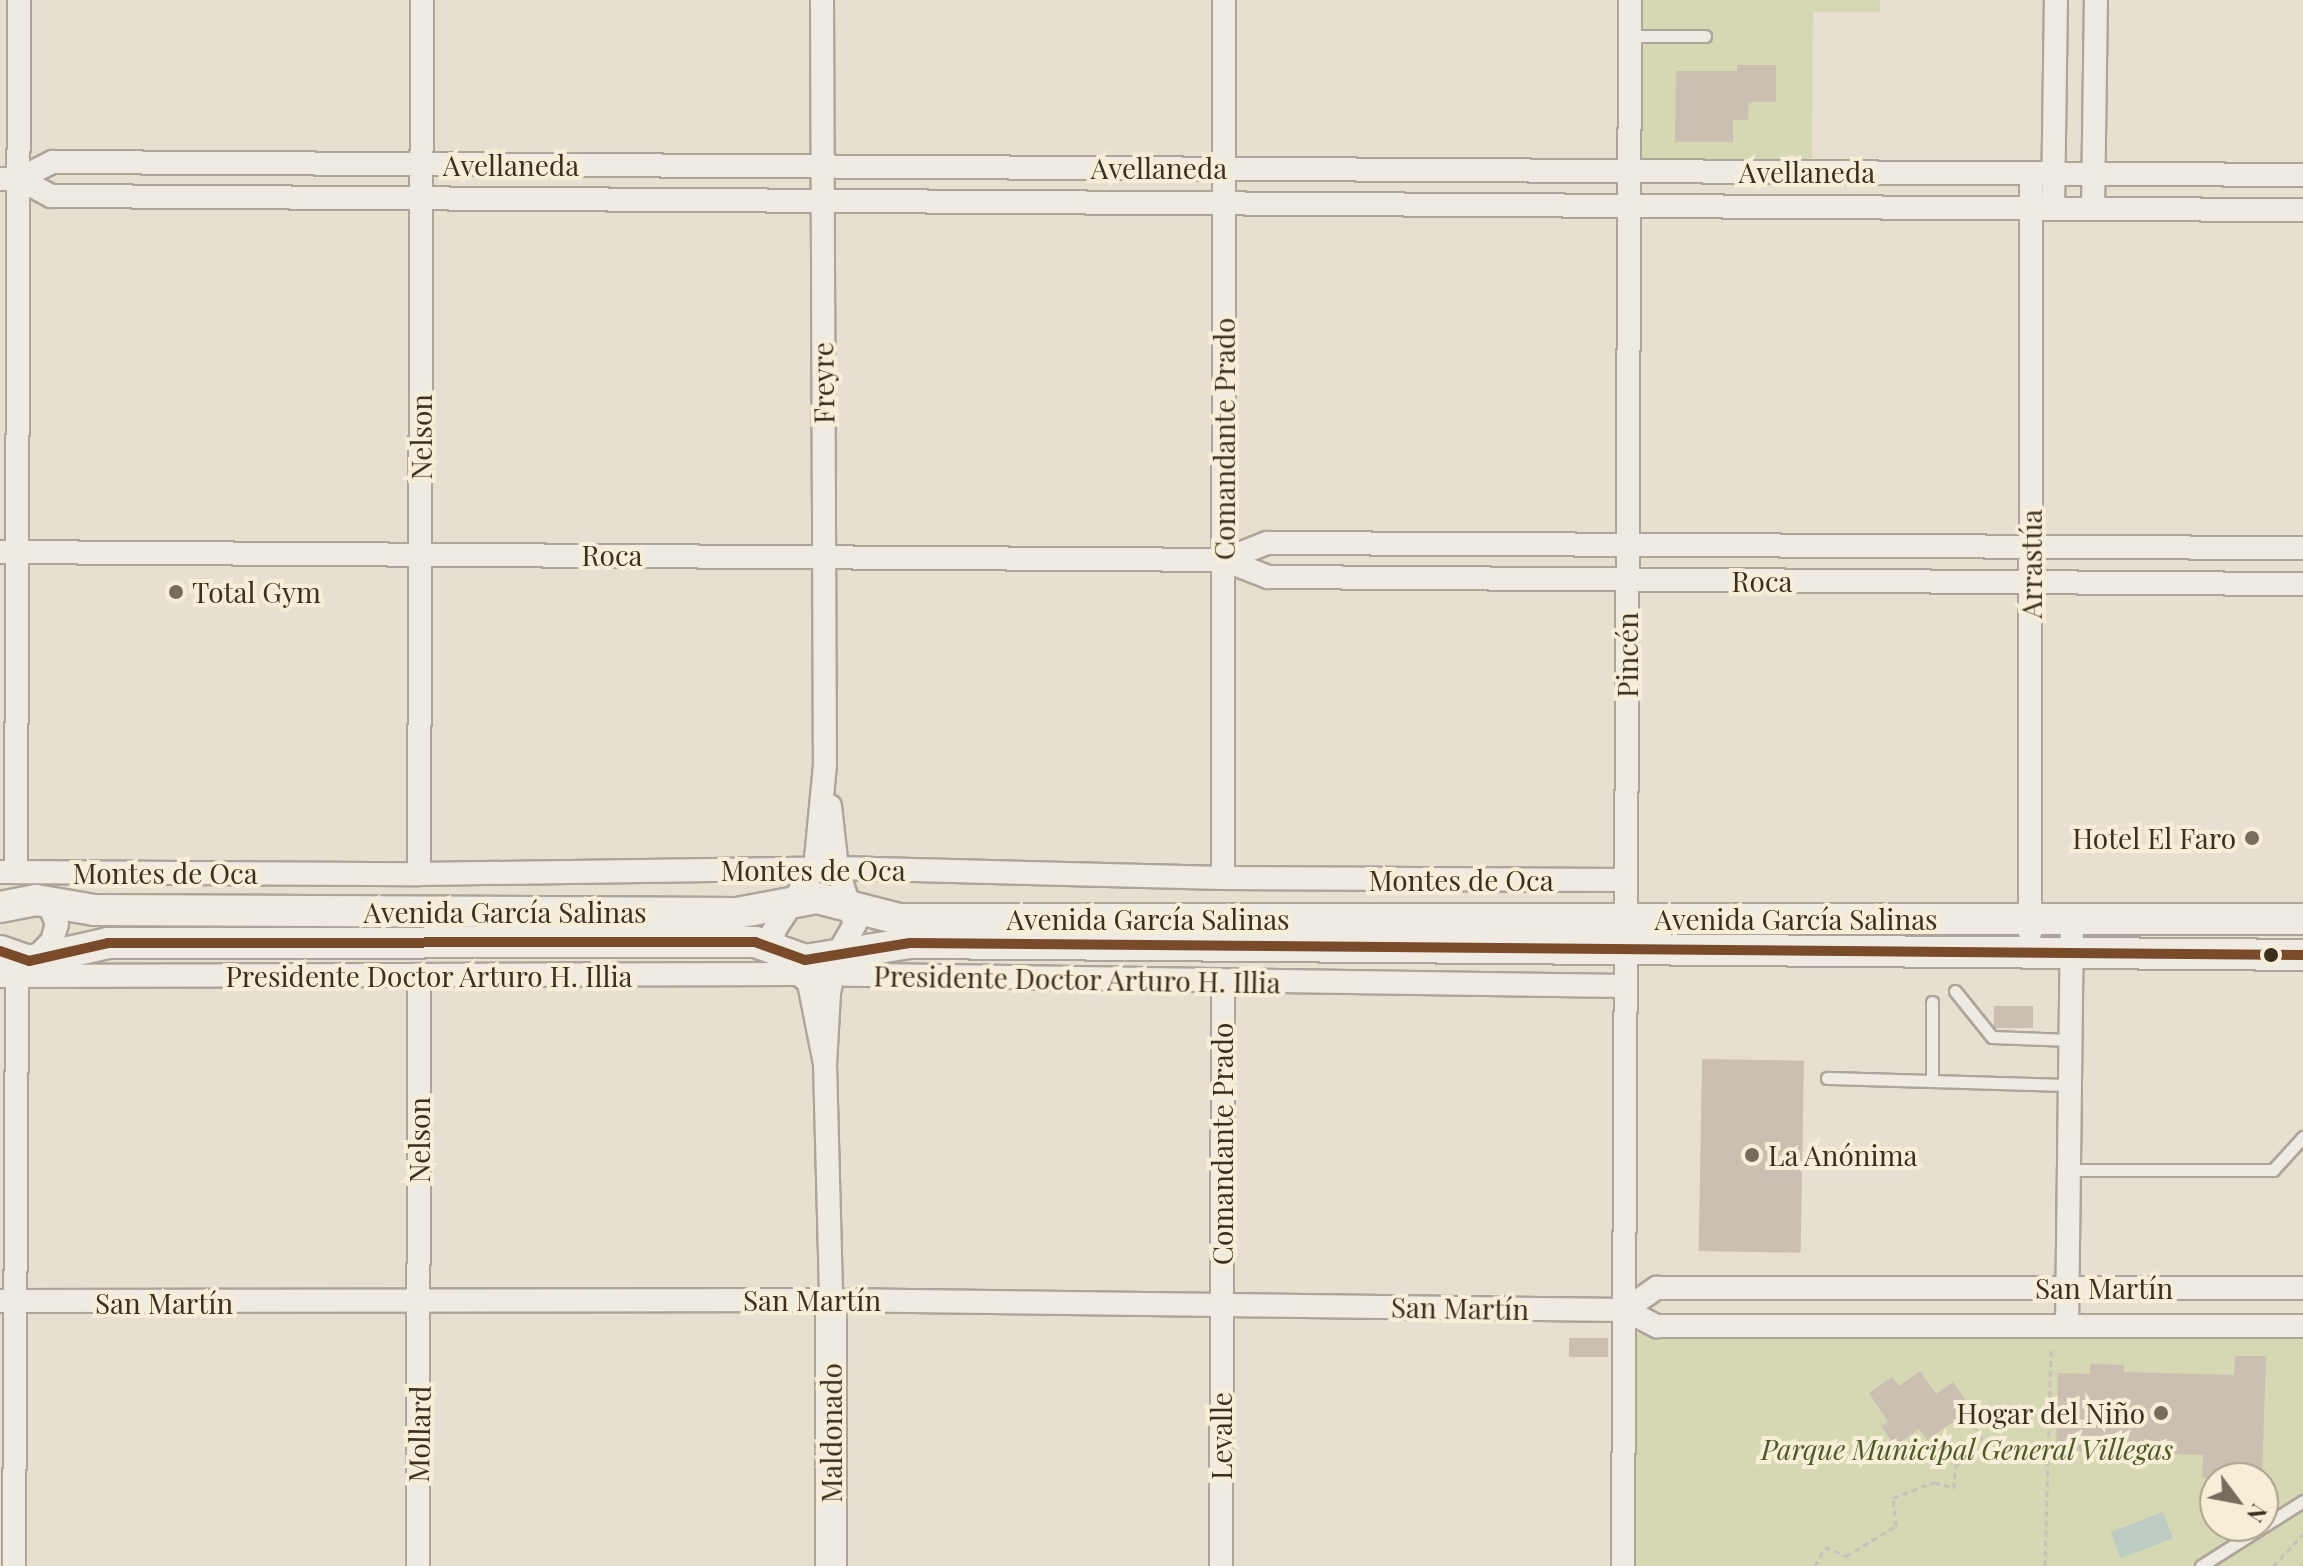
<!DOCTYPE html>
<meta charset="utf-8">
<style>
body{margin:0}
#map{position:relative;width:2303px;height:1566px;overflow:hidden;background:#e7e0d1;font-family:"Playfair Display",serif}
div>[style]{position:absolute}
.green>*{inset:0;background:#d6d7b3}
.water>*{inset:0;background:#bcccc2;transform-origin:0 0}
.building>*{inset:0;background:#cbbfb2;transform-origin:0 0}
.path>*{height:3px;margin-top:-1.5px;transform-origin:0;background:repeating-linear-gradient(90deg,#c8c2b9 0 6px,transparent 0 10px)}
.roads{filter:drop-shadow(2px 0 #ada599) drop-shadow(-2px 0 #ada599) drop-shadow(0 2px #ada599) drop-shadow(0 -2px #ada599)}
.lane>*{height:11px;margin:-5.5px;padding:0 5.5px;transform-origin:5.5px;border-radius:5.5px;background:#efebe3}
.street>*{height:22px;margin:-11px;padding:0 11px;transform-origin:11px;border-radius:11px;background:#efebe3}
.secondary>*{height:30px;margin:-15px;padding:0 15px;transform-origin:15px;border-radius:15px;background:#efebe3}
.bus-1>*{height:10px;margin:-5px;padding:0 5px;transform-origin:5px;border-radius:5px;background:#7a4b2a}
.dots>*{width:22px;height:22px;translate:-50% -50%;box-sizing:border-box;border:4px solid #f7eed8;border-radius:50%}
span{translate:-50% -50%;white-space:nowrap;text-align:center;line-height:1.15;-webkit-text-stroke:8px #f7eed8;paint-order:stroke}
.street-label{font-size:28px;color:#3d2e20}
.poi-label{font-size:28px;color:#3d2e20}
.left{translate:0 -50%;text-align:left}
.right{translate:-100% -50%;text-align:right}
.park-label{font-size:28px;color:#4d5a26;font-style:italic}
.north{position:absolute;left:2199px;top:1462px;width:80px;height:80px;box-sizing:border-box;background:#f7eed8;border:2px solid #ada18e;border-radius:50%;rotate:122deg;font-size:22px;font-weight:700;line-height:32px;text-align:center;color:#3d2e20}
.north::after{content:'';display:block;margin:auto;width:28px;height:36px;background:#786c5e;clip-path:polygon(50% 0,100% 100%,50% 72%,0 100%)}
</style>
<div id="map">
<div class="green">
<div style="clip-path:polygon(1643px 0,1880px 0,1880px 12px,1813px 12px,1812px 165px,1642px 165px)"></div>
<div style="clip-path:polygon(evenodd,2303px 1333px,2303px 1566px,1630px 1566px,1632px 1334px,2303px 1333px,2215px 1478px,2263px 1478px,2263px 1526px,2215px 1526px,2215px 1478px)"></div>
</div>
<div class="water">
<div style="left:2163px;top:1512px;width:28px;height:56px;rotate:69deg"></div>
</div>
<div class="building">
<div style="clip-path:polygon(1737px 65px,1776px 65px,1776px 102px,1749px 102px,1748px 120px,1733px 120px,1733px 142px,1675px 142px,1676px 71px,1737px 71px)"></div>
<div style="left:1994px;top:1006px;width:39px;height:22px"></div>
<div style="left:1702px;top:1059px;width:102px;height:192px;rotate:1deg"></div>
<div style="left:1569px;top:1338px;width:39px;height:19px"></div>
<div style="clip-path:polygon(2235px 1356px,2266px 1356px,2262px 1478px,2202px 1478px,2203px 1455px,2056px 1451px,2058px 1373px,2090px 1374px,2090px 1364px,2124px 1365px,2124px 1372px,2234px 1375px)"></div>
<div style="clip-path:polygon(1920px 1371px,1936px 1394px,1953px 1382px,1972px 1409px,1927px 1440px,1919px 1429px,1895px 1446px,1881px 1426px,1888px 1422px,1869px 1393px,1892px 1377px,1899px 1386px)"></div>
</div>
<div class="path">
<div style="left:1815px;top:1566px;width:21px;rotate:-62deg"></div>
<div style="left:1825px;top:1547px;width:23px;rotate:23deg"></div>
<div style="left:1846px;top:1556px;width:58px;rotate:-31deg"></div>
<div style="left:1896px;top:1526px;width:28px;rotate:-96deg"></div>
<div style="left:1893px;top:1498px;width:44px;rotate:-21.3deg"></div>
<div style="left:1934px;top:1482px;width:21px;rotate:17deg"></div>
<div style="left:1954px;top:1488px;width:22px;rotate:-87deg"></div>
<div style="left:1955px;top:1466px;width:37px;rotate:-29deg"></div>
<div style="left:1987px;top:1448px;width:35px;rotate:-119deg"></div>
<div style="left:2045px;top:1566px;width:217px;rotate:-88.4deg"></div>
<div style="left:2273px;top:1566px;width:44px;rotate:-46.8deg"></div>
<div style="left:2302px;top:1566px;width:3px;rotate:-72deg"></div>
</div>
<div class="roads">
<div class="lane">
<div style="left:1630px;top:36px;width:75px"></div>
<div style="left:1955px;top:991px;width:59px;rotate:51.2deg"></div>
<div style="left:1992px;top:1037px;width:78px;rotate:2.2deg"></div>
<div style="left:1827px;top:1078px;width:242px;rotate:1.7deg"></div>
<div style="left:1932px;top:1081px;width:79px;rotate:-90deg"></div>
<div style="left:2068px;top:1170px;width:205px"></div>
<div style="left:2273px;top:1170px;width:45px;rotate:-47.7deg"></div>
<div style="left:2201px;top:1566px;width:121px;rotate:-32.5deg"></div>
</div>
<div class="street">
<div style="left:822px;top:0;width:765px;rotate:89.78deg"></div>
<div style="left:825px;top:765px;width:103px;rotate:95.5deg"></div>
<div style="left:815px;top:868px;width:77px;rotate:123.3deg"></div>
<div style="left:773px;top:932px;width:22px;rotate:80deg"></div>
<div style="left:777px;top:954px;width:43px;rotate:42.2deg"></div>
<div style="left:809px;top:983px;width:83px;rotate:78.8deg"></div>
<div style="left:0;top:179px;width:19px"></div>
<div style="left:19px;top:179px;width:38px;rotate:-27deg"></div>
<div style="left:53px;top:162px;width:2250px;rotate:0.33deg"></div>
<div style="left:19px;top:179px;width:36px;rotate:28deg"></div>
<div style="left:51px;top:196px;width:2252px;rotate:0.36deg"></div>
<div style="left:2053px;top:209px;width:209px;rotate:-89.2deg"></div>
<div style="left:2093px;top:209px;width:209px;rotate:-89.2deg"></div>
<div style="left:0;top:552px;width:1224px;rotate:0.37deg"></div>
<div style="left:1224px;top:560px;width:46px;rotate:-21.6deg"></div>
<div style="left:1267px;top:543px;width:1036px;rotate:0.28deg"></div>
<div style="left:1224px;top:560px;width:47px;rotate:21.1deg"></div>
<div style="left:1268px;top:577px;width:1035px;rotate:0.39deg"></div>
<div style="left:830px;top:806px;width:62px;rotate:83.6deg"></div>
<div style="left:837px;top:868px;width:59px;rotate:72.2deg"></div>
<div style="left:855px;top:924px;width:36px;rotate:120deg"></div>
<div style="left:837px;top:955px;width:39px;rotate:102deg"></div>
<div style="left:829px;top:993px;width:71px;rotate:93.2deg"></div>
<div style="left:825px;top:1064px;width:236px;rotate:88.5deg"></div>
<div style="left:0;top:872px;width:419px;rotate:0.3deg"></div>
<div style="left:419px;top:874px;width:418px;rotate:-0.8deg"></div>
<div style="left:837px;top:868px;width:386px;rotate:1.5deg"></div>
<div style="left:1223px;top:878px;width:403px;rotate:0.3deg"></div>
<div style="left:16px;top:872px;width:872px;rotate:-89.8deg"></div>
<div style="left:419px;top:874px;width:874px;rotate:-89.8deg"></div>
<div style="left:1223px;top:878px;width:878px;rotate:-89.93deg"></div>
<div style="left:2030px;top:933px;width:759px;rotate:-89.92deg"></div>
<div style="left:32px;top:962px;width:29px;rotate:-46deg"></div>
<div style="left:52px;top:941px;width:18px;rotate:-74deg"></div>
<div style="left:57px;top:924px;width:16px;rotate:-112deg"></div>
<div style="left:51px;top:909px;width:18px;rotate:-137deg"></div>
<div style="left:9px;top:966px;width:14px;rotate:54deg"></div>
<div style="left:17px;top:977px;width:589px;rotate:90.29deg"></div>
<div style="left:0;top:976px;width:800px;rotate:-0.14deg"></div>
<div style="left:800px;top:974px;width:826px;rotate:0.83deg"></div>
<div style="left:0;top:1301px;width:831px;rotate:-0.07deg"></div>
<div style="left:831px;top:1300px;width:794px;rotate:0.72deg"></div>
<div style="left:1625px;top:1310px;width:36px;rotate:27deg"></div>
<div style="left:1657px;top:1326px;width:646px"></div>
<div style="left:1625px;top:1310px;width:39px;rotate:-35deg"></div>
<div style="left:1657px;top:1288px;width:646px"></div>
<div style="left:2067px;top:1326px;width:406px;rotate:-89.3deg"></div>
<div style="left:418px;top:1566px;width:588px;rotate:-89.9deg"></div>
<div style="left:1221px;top:1566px;width:583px;rotate:-89.8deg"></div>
<div style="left:1623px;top:1566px;width:1566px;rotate:-89.74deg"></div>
</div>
<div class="secondary">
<div style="left:0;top:907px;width:37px;rotate:-11deg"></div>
<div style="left:36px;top:900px;width:59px;rotate:9.8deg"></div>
<div style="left:94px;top:910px;width:643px;rotate:0.27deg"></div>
<div style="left:737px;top:913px;width:81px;rotate:-10.6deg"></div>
<div style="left:817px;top:898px;width:85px;rotate:14.4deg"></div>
<div style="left:899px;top:919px;width:1404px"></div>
<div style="left:0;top:951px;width:31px;rotate:19deg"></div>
<div style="left:29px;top:961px;width:81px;rotate:-12.8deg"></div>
<div style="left:108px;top:943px;width:647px;rotate:-0.09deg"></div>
<div style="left:755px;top:942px;width:53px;rotate:19.8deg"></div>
<div style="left:805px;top:960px;width:106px;rotate:-9.2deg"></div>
<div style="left:910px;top:943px;width:1393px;rotate:0.49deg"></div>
<div style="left:831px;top:1566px;width:266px;rotate:-90deg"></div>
</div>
</div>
<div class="bus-1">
<div style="left:0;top:951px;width:31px;rotate:19deg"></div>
<div style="left:29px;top:961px;width:81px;rotate:-12.8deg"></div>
<div style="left:108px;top:943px;width:647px;rotate:-0.09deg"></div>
<div style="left:755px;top:942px;width:53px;rotate:19.8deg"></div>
<div style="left:805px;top:960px;width:106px;rotate:-9.2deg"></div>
<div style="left:910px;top:943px;width:1393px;rotate:0.49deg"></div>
</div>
<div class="dots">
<div style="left:176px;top:592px;background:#786c5e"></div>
<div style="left:2252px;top:838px;background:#786c5e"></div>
<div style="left:2271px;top:955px;background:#3d2e20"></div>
<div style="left:1752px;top:1155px;background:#786c5e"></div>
<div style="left:2161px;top:1413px;background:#786c5e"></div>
</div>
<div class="street-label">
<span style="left:511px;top:165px">Avellaneda</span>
<span style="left:1159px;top:168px">Avellaneda</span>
<span style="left:1807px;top:172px">Avellaneda</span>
<span style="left:823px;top:383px;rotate:-91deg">Freyre</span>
<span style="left:421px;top:437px;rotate:-90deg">Nelson</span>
<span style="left:1224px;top:439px;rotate:-90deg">Comandante Prado</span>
<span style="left:612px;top:555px">Roca</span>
<span style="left:2031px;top:564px;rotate:-90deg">Arrastúa</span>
<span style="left:1762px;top:581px">Roca</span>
<span style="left:1627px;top:655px;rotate:-90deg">Pincén</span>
<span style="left:813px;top:870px">Montes de Oca</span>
<span style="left:165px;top:873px">Montes de Oca</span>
<span style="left:1461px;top:880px">Montes de Oca</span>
<span style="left:505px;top:912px">Avenida García Salinas</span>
<span style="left:1148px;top:919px">Avenida García Salinas</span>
<span style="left:1796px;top:919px">Avenida García Salinas</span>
<span style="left:429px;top:976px">Presidente Doctor Arturo H. Illia</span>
<span style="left:1077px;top:979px;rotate:1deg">Presidente Doctor Arturo H. Illia</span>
<span style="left:419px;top:1140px;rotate:-90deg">Nelson</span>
<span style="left:1222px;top:1144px;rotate:-90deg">Comandante Prado</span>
<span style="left:2104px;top:1288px">San Martín</span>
<span style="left:812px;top:1300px">San Martín</span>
<span style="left:164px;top:1303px">San Martín</span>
<span style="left:1460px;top:1308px;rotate:1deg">San Martín</span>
<span style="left:831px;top:1433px;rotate:-90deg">Maldonado</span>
<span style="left:419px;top:1434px;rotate:-89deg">Mollard</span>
<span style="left:1221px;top:1436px;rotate:-90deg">Levalle</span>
</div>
<div class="poi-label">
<span class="left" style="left:192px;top:592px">Total Gym</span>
<span class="right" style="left:2236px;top:838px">Hotel El Faro</span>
<span class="left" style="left:1768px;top:1155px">La Anónima</span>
<span class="right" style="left:2145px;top:1413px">Hogar del Niño</span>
</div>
<div class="park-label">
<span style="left:1967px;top:1449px">Parque Municipal General Villegas</span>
</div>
<div class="north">N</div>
</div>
